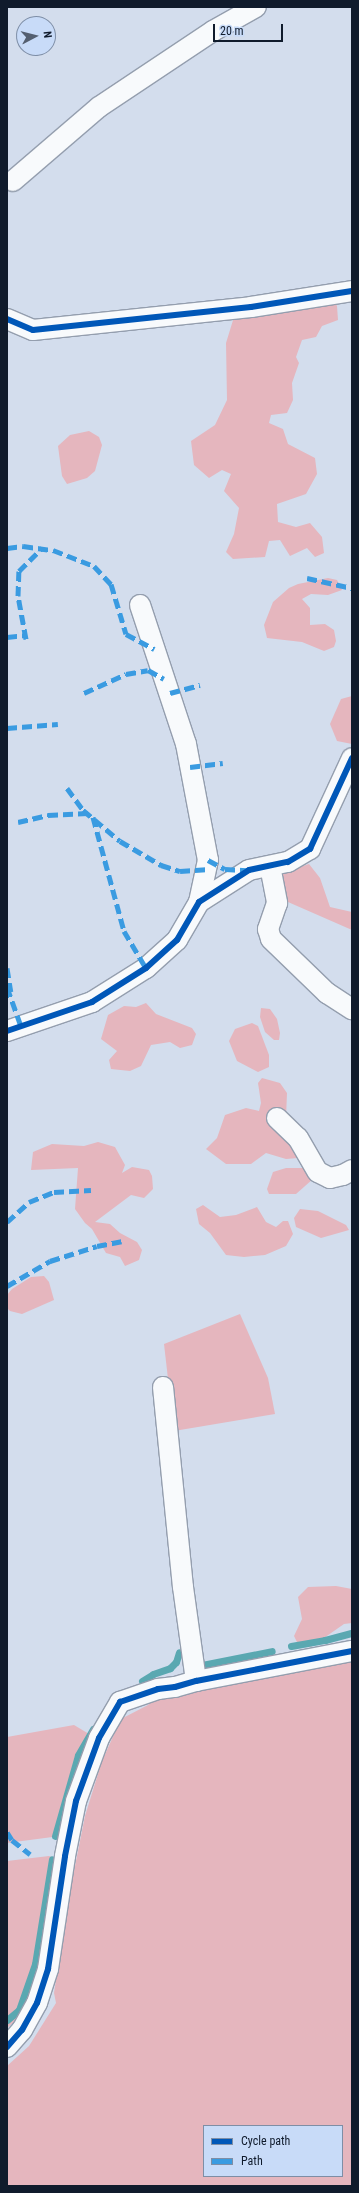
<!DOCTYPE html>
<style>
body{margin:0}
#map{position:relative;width:359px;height:2193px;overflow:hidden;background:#d3dded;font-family:"Roboto Condensed",sans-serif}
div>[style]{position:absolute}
.green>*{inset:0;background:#e5b6be}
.stream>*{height:7px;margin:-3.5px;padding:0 3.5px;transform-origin:3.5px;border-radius:3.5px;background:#5aa8b1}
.roads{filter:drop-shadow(1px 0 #949eae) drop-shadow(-1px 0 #949eae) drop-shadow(0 1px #949eae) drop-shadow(0 -1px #949eae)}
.minor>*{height:20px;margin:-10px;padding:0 10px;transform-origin:10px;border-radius:10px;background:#f8fafc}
.quiet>*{height:5px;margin-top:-2.5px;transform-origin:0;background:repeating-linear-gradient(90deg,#3a9be1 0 10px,transparent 0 15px)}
.cycleway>*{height:6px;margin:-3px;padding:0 3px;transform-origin:3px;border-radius:3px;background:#0057b8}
span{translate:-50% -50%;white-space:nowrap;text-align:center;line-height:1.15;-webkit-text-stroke:3px #c8dbf8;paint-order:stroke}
.frame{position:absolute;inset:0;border:8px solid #101b2c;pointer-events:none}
.legend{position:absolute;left:203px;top:2125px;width:140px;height:52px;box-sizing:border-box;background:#c8dbf8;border:1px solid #7e8ea6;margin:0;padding:5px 7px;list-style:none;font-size:12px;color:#101b2c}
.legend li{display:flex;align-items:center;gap:8px;height:20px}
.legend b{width:20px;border:1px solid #7e8ea6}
.north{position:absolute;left:16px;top:16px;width:40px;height:40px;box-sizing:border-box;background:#c8dbf8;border:1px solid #7e8ea6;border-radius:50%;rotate:83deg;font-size:11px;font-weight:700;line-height:16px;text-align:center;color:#101b2c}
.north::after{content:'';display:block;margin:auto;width:14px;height:18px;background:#545f70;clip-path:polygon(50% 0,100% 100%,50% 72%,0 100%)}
.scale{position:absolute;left:213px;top:24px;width:70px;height:18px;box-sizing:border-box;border:2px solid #101b2c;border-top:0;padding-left:5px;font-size:12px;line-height:14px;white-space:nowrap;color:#101b2c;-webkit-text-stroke:3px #c8dbf8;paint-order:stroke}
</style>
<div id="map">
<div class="green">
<div style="clip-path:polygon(331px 298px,337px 306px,338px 320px,322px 326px,316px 337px,302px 340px,296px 357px,299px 363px,292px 383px,293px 400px,287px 413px,271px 415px,269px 423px,283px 429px,288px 444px,315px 458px,317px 474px,306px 494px,277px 504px,278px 522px,296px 527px,310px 523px,322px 537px,324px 553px,315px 557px,307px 548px,290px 556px,280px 540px,269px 541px,265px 557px,233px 559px,226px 552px,234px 534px,239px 508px,224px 491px,231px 474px,222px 470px,209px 478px,194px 465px,191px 441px,215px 425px,227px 400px,226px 343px,234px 317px)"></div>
<div style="clip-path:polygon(89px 431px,99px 437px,102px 445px,95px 471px,87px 478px,67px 484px,62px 476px,58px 446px,70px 435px)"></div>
<div style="clip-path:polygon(328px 578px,337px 580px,342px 590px,328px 595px,311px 594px,302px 599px,310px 608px,310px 625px,325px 624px,334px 630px,336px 641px,334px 647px,324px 651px,302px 642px,267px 638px,264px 625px,273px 602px,289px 588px,298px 584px)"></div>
<div style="clip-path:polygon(352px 696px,352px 744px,337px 741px,330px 724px,341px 699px)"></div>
<div style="clip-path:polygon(309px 864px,320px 878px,330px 907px,352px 912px,352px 930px,288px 902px,279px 894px,282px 873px)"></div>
<div style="clip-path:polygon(146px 1003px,156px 1014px,192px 1028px,196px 1034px,192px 1045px,180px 1048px,170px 1042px,151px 1045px,141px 1066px,130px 1071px,111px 1069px,109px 1060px,117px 1051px,101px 1039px,108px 1015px,124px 1006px,136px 1007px)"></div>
<div style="clip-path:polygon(261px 1008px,270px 1009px,277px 1019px,280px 1033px,279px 1040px,274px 1040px,265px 1032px,260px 1017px)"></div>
<div style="clip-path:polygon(252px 1023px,258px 1026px,269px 1055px,269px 1067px,258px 1072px,237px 1061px,229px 1041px,235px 1029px)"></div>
<div style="clip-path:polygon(262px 1078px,280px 1083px,287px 1093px,286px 1118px,306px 1140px,298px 1158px,286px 1159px,266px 1153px,251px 1164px,226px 1164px,206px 1149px,217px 1138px,225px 1115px,246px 1108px,259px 1111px,261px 1103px,258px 1083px)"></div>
<div style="clip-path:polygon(98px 1142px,115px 1147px,125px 1165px,122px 1173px,132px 1167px,149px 1170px,152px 1176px,153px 1189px,144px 1198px,131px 1195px,95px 1222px,110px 1224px,120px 1233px,137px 1242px,142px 1250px,139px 1260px,125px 1266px,120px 1257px,106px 1253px,92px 1229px,85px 1223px,75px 1209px,78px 1168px,31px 1170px,33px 1152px,52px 1144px,84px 1146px)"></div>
<div style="clip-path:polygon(286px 1168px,307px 1168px,313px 1179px,296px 1194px,269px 1194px,267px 1189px,273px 1172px)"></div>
<div style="clip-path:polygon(203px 1205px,220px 1217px,236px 1215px,257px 1207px,266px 1222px,276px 1227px,283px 1221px,288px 1221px,293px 1234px,286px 1246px,265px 1255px,244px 1257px,226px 1255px,210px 1233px,199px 1224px,196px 1209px)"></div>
<div style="clip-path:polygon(300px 1209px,318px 1211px,346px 1225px,349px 1230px,321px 1238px,296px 1227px,294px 1218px)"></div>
<div style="clip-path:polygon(44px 1276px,49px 1282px,54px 1300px,22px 1314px,10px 1311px,7px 1308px,7px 1295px,12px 1289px,31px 1277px)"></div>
<div style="clip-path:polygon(240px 1314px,268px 1378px,275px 1414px,174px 1431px,164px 1344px)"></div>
<div style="clip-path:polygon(336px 1586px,352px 1589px,352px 1623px,344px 1624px,311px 1647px,297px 1642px,294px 1636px,302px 1619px,298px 1597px,308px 1587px)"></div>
<div style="clip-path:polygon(evenodd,352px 1657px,352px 2186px,7px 2186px,7px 2066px,29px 2046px,56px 2003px,54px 1993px,67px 1906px,85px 1816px,102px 1761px,121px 1719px,148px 1705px,157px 1695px,352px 1657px,204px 2126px,342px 2126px,342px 2176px,204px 2176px,204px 2126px)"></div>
<div style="clip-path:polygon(74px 1725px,94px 1737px,60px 1836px,7px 1843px,7px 1737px)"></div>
<div style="clip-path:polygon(49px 1856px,57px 1859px,35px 1982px,17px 2019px,7px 2028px,7px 1861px)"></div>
</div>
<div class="stream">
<div style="left:291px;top:1646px;width:35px;rotate:-10deg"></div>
<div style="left:325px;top:1640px;width:28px;rotate:-15deg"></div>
<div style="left:202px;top:1665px;width:71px;rotate:-11.3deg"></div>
<div style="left:142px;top:1681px;width:13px;rotate:-32deg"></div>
<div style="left:153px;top:1674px;width:18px;rotate:-19deg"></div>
<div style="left:170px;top:1668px;width:8px;rotate:-45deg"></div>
<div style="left:176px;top:1662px;width:10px;rotate:-73deg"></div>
<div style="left:55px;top:1836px;width:84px;rotate:-74.1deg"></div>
<div style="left:78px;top:1755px;width:30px;rotate:-60deg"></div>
<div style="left:7px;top:2020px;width:16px;rotate:-40deg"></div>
<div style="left:19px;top:2010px;width:49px;rotate:-70.8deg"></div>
<div style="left:35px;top:1964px;width:106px;rotate:-80.8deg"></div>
</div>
<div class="roads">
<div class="minor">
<div style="left:13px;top:181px;width:113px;rotate:-40.7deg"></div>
<div style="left:99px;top:107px;width:137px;rotate:-33.7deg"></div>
<div style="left:213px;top:31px;width:49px;rotate:-29.2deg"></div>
<div style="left:7px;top:319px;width:28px;rotate:23deg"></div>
<div style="left:33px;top:330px;width:219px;rotate:-6deg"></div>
<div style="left:251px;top:307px;width:102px;rotate:-9deg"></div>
<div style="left:140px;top:605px;width:146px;rotate:71.7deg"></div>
<div style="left:186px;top:744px;width:118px;rotate:79.3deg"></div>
<div style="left:208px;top:860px;width:43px;rotate:102.1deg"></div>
<div style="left:270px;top:866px;width:38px;rotate:79deg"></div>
<div style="left:277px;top:903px;width:28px;rotate:109deg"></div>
<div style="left:268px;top:929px;width:10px;rotate:73deg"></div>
<div style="left:271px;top:939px;width:78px;rotate:44deg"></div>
<div style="left:327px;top:993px;width:30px;rotate:33deg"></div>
<div style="left:7px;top:1031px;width:90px;rotate:-18.8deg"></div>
<div style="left:92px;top:1002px;width:64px;rotate:-32.2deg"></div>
<div style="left:146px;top:968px;width:42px;rotate:-42.1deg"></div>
<div style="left:177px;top:940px;width:44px;rotate:-59.9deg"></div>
<div style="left:199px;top:902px;width:59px;rotate:-32.6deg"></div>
<div style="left:249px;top:870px;width:40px;rotate:-12deg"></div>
<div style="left:288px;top:862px;width:26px;rotate:-31deg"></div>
<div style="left:310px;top:849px;width:100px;rotate:-65.2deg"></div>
<div style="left:277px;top:1118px;width:29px;rotate:44deg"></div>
<div style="left:298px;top:1138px;width:39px;rotate:60deg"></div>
<div style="left:318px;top:1172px;width:13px;rotate:27deg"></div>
<div style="left:330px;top:1178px;width:13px;rotate:-13deg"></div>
<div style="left:343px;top:1175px;width:10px;rotate:-29deg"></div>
<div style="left:163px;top:1387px;width:201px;rotate:84.3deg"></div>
<div style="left:183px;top:1587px;width:95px;rotate:82.1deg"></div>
<div style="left:7px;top:2047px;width:23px;rotate:-49deg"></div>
<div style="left:22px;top:2030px;width:31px;rotate:-61deg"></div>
<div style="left:37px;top:2003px;width:36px;rotate:-72deg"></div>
<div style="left:48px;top:1969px;width:114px;rotate:-81.4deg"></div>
<div style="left:65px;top:1856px;width:56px;rotate:-78.7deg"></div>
<div style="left:76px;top:1801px;width:67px;rotate:-69.9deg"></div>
<div style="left:99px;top:1738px;width:42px;rotate:-59.7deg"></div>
<div style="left:120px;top:1702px;width:40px;rotate:-18.9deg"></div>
<div style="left:158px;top:1689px;width:17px;rotate:-7deg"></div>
<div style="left:175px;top:1687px;width:22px;rotate:-16deg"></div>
<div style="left:196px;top:1681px;width:159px;rotate:-10.9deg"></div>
</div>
</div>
<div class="quiet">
<div style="left:7px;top:548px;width:16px;rotate:-7deg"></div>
<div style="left:23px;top:546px;width:30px;rotate:8deg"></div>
<div style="left:53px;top:550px;width:44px;rotate:21.3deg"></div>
<div style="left:94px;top:566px;width:25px;rotate:47deg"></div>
<div style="left:111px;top:584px;width:52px;rotate:73.3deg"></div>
<div style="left:126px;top:634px;width:32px;rotate:28deg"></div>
<div style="left:307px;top:578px;width:46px;rotate:12.5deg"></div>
<div style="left:7px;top:637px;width:18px;rotate:-6deg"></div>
<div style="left:26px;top:639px;width:44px;rotate:-100.5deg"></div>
<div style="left:18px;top:596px;width:25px;rotate:-88deg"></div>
<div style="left:19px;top:571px;width:33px;rotate:-45deg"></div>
<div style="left:84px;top:693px;width:46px;rotate:-24.3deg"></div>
<div style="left:126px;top:674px;width:22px;rotate:-10deg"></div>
<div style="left:148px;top:670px;width:18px;rotate:29deg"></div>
<div style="left:170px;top:693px;width:31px;rotate:-15deg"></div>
<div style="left:7px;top:728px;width:51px;rotate:-4.5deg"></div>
<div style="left:190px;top:767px;width:33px;rotate:-7deg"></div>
<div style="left:67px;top:788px;width:27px;rotate:54deg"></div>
<div style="left:83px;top:810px;width:48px;rotate:40deg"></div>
<div style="left:120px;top:841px;width:48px;rotate:30.3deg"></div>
<div style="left:161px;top:865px;width:20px;rotate:18deg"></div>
<div style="left:180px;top:871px;width:26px;rotate:-4deg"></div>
<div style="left:93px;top:817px;width:118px;rotate:74.8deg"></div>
<div style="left:124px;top:931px;width:43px;rotate:59.3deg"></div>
<div style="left:18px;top:822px;width:31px;rotate:-13deg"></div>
<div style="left:48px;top:815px;width:40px;rotate:-2.9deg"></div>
<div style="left:208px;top:860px;width:19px;rotate:28deg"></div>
<div style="left:225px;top:869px;width:22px;rotate:3deg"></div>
<div style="left:7px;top:968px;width:24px;rotate:81deg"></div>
<div style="left:7px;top:987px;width:41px;rotate:70.3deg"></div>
<div style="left:7px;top:1222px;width:30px;rotate:-42deg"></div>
<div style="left:29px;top:1202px;width:27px;rotate:-22deg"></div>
<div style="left:54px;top:1192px;width:37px;rotate:-3deg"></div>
<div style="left:7px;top:1286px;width:50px;rotate:-30.2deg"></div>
<div style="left:50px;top:1261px;width:49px;rotate:-17.7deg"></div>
<div style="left:97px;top:1246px;width:25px;rotate:-11deg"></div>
<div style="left:7px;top:1832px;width:9px;rotate:58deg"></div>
<div style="left:12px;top:1840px;width:23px;rotate:38deg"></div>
</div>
<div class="cycleway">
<div style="left:7px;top:319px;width:28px;rotate:23deg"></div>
<div style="left:33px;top:330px;width:219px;rotate:-6deg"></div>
<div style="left:251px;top:307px;width:102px;rotate:-9deg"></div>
<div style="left:7px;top:1031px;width:90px;rotate:-18.8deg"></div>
<div style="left:92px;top:1002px;width:64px;rotate:-32.2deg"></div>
<div style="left:146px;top:968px;width:42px;rotate:-42.1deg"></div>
<div style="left:177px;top:940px;width:44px;rotate:-59.9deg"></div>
<div style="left:199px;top:902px;width:59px;rotate:-32.6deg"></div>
<div style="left:249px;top:870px;width:40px;rotate:-12deg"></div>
<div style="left:288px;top:862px;width:26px;rotate:-31deg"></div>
<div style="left:310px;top:849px;width:100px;rotate:-65.2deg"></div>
<div style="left:7px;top:2047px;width:23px;rotate:-49deg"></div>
<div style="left:22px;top:2030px;width:31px;rotate:-61deg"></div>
<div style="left:37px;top:2003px;width:36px;rotate:-72deg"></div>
<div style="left:48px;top:1969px;width:114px;rotate:-81.4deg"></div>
<div style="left:65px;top:1856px;width:56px;rotate:-78.7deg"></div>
<div style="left:76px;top:1801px;width:67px;rotate:-69.9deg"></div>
<div style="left:99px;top:1738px;width:42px;rotate:-59.7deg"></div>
<div style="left:120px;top:1702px;width:40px;rotate:-18.9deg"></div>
<div style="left:158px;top:1689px;width:17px;rotate:-7deg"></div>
<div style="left:175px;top:1687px;width:22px;rotate:-16deg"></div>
<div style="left:196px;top:1681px;width:159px;rotate:-10.9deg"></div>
</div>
<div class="frame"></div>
<ul class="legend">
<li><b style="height:5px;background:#0057b8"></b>Cycle path</li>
<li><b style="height:5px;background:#3a9be1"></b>Path</li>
</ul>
<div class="north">N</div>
<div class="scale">20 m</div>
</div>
